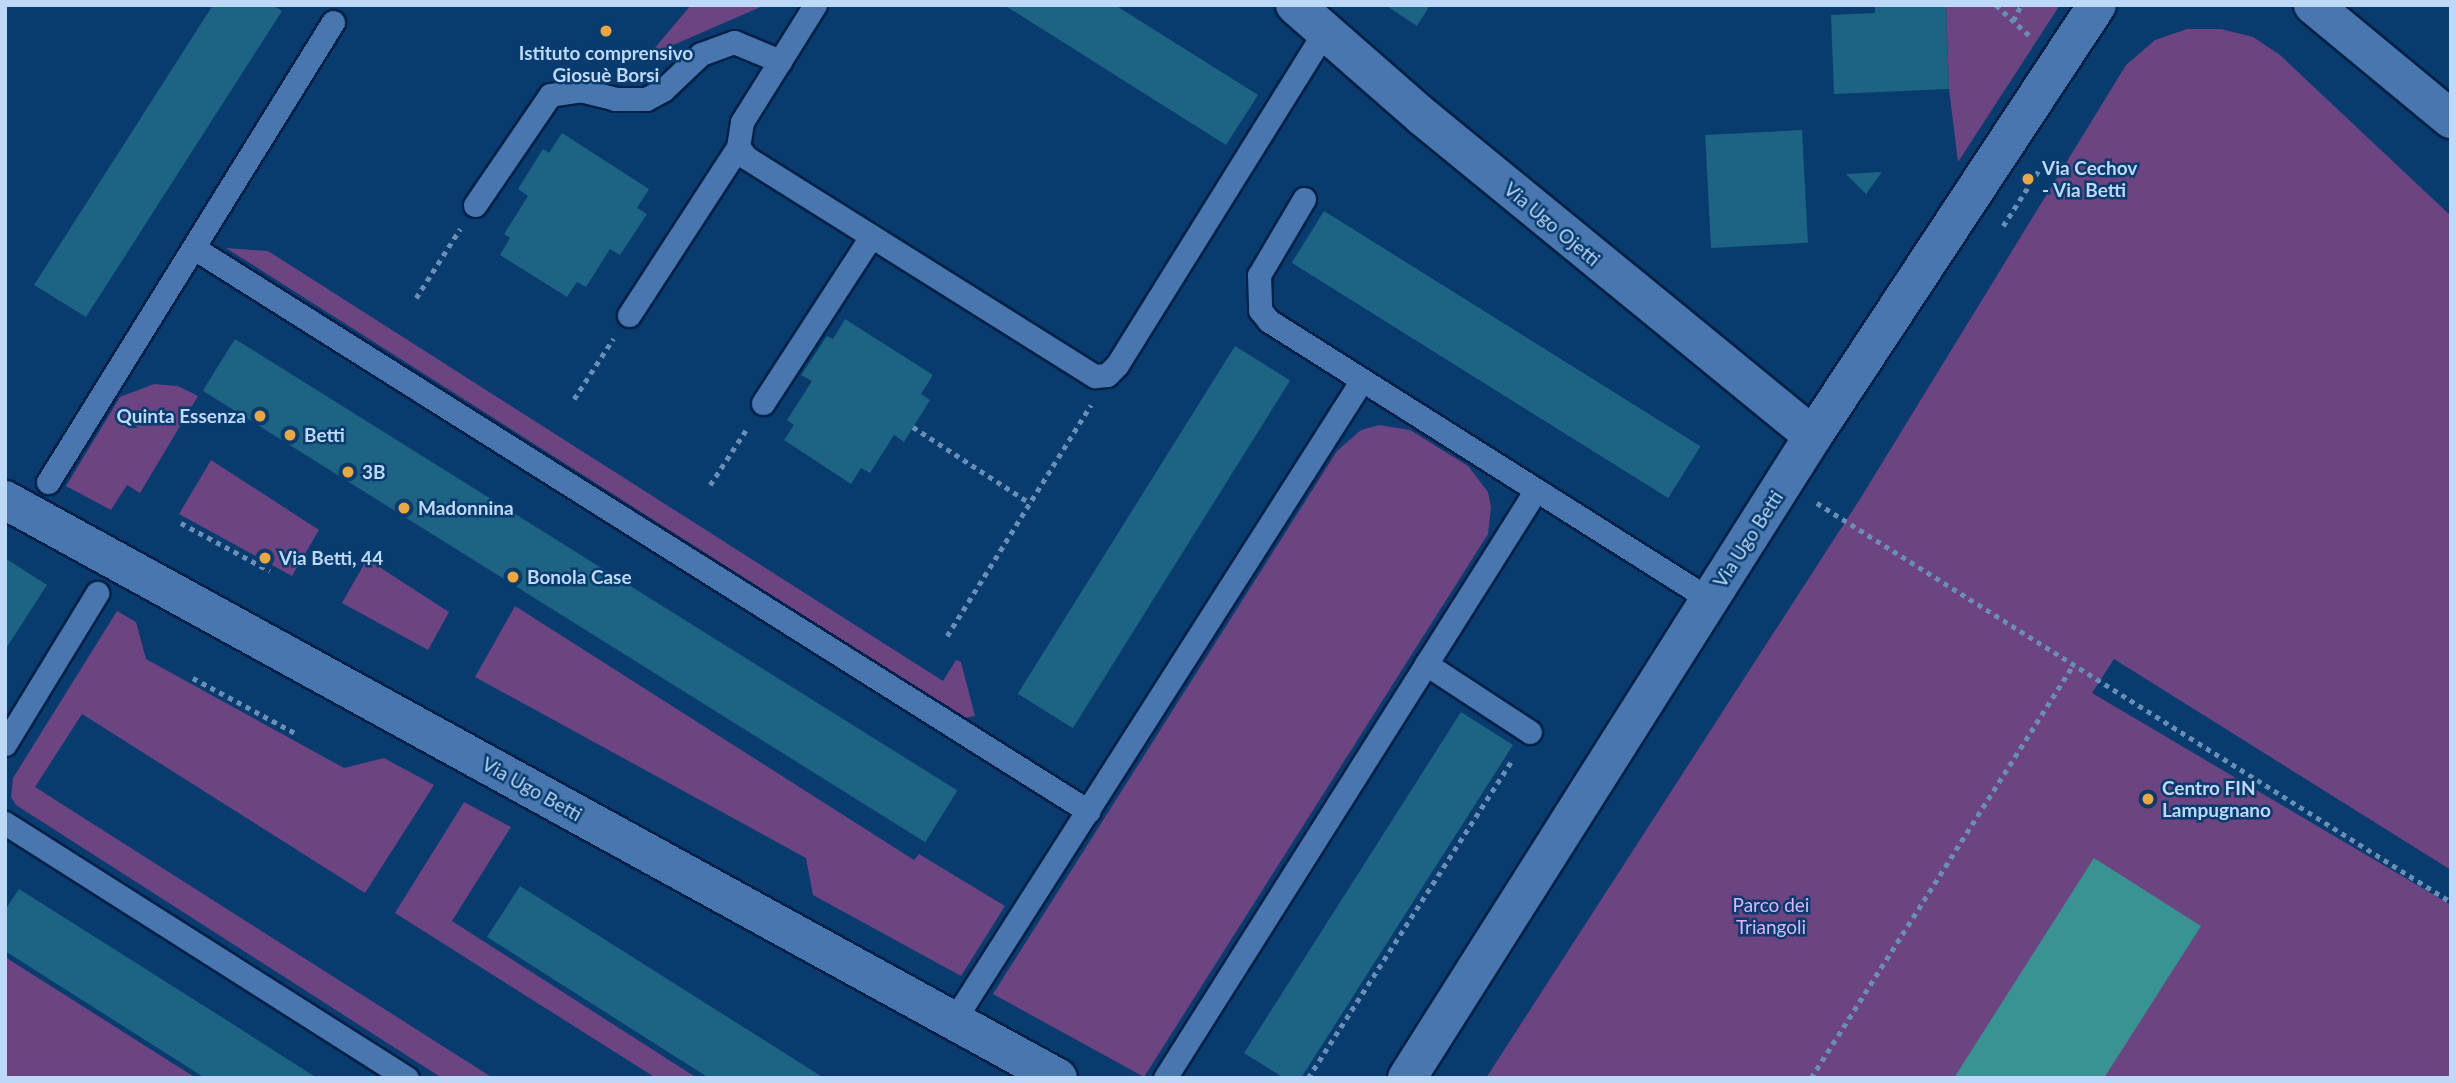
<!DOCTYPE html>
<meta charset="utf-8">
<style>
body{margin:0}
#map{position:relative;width:2456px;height:1083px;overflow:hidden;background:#083b6e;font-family:Lato,sans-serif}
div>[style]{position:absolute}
.green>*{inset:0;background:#6c4481}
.water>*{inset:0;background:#389492}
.building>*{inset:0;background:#1d6384;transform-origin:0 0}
.path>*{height:4.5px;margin-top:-2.25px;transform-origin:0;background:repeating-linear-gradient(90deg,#698fb7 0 5px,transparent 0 10px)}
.roads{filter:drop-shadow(2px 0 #002147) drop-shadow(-2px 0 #002147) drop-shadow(0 2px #002147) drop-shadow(0 -2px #002147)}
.service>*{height:23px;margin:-11.5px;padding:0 11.5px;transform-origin:11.5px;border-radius:11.5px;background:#4777ae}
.minor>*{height:38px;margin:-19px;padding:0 19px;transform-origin:19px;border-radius:19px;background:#4777ae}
.dots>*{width:19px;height:19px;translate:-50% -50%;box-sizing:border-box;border:4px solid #083b6e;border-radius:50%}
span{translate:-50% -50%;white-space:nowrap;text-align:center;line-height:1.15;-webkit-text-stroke:5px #083b6e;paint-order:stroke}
.poi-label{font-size:19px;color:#bed8f7;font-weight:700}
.left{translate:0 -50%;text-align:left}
.right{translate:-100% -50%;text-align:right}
.street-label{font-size:19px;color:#bed8f7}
.park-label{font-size:19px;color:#e0b4f8}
.frame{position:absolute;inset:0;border:7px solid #bed8f7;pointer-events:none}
</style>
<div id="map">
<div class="green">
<div style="clip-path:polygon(691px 5px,765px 5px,648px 56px)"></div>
<div style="clip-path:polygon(1946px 5px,2060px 5px,1958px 162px,1949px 89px)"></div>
<div style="clip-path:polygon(2187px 29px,2221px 29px,2253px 37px,2280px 55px,2451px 216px,2451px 870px,2114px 659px,2092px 693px,2451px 905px,2451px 1078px,1486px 1078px,1860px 499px,2126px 65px,2155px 40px)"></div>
<div style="clip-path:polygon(226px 248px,268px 251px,943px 681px,956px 660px,961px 662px,975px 716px,965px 718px)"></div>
<div style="clip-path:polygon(154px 384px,178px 386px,198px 396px,140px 493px,127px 485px,111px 510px,66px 486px,120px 397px)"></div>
<div style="clip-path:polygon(1379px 425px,1410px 430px,1468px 466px,1488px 492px,1491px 507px,1488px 534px,1144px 1077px,993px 994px,1337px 451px,1361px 430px)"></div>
<div style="clip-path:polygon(211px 460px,319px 530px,292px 576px,179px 514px)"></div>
<div style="clip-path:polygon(367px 559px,449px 612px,428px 650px,342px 603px)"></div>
<div style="clip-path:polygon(515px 606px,914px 860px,919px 854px,1005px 906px,961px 976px,813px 895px,806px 858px,475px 677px)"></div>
<div style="clip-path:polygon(117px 611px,136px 622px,146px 659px,344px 768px,384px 758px,434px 785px,365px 893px,82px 714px,35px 787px,493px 1078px,442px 1078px,16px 805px,11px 797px,13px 778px)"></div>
<div style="clip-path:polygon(464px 802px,511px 827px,452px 921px,697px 1078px,656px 1078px,395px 913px)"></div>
<div style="clip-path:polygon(5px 957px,196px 1078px,5px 1078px)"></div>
</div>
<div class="water">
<div style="clip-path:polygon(2094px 858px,2201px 926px,2104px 1078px,1954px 1078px)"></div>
</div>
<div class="building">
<div style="clip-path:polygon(213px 5px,272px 5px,282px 11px,86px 317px,34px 285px)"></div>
<div style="clip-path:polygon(1004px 5px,1115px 5px,1258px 95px,1226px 145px)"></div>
<div style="clip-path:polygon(1385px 5px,1430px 5px,1417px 26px)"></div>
<div style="clip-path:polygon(1875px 5px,1946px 5px,1949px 89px,1834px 94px,1831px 15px,1875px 13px)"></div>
<div style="left:1802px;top:130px;width:113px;height:97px;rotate:87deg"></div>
<div style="clip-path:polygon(562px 133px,649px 189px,637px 208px,647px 214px,620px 255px,610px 249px,586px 287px,577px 282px,567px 297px,500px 255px,510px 238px,504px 234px,528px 196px,518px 189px,543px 149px,549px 153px)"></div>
<div style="clip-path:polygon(1882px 172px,1866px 194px,1846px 174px)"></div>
<div style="left:1324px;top:211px;width:444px;height:61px;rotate:32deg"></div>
<div style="clip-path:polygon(845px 319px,933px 375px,921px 394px,930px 400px,904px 442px,894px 435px,870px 473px,861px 468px,851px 484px,784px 440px,794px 425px,787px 420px,812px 381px,801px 375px,827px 336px,833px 339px)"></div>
<div style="left:235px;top:339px;width:852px;height:61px;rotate:32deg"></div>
<div style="left:1235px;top:346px;width:65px;height:410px;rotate:32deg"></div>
<div style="clip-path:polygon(5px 558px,47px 585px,5px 650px)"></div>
<div style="clip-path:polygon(1461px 712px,1513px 745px,1301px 1078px,1284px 1078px,1244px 1053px)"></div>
<div style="clip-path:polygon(520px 886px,718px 1011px,824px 1078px,709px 1078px,487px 937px)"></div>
<div style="clip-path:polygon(19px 889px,220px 1016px,317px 1078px,205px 1078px,5px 951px,5px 910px)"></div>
</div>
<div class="path">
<div style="left:1996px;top:5px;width:47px;rotate:42.4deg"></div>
<div style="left:2013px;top:21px;width:18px;rotate:-63deg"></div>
<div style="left:2003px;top:226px;width:67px;rotate:-57.3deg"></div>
<div style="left:416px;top:298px;width:82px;rotate:-57.5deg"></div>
<div style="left:574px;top:399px;width:72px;rotate:-57deg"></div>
<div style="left:913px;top:427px;width:140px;rotate:33deg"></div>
<div style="left:710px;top:485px;width:69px;rotate:-56.8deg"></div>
<div style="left:1817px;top:503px;width:749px;rotate:32.18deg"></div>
<div style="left:181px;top:523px;width:101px;rotate:28.3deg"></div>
<div style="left:947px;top:636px;width:272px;rotate:-58.1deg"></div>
<div style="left:193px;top:678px;width:116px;rotate:28.3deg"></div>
<div style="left:1308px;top:1078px;width:379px;rotate:-57.3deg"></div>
<div style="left:1811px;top:1078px;width:488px;rotate:-57.6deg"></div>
</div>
<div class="roads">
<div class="service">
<div style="left:815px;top:5px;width:138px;rotate:122deg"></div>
<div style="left:742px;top:122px;width:25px;rotate:99deg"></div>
<div style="left:738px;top:147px;width:14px;rotate:51deg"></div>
<div style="left:747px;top:158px;width:411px;rotate:32.1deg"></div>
<div style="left:1095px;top:376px;width:12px;rotate:-5deg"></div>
<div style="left:1107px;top:375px;width:14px;rotate:-45deg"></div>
<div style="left:1117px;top:365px;width:393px;rotate:-58.1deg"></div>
<div style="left:1304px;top:199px;width:88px;rotate:120.6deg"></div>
<div style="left:1259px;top:275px;width:35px;rotate:88deg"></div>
<div style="left:1260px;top:310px;width:14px;rotate:51deg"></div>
<div style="left:1269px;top:321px;width:520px;rotate:32.29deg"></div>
<div style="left:475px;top:205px;width:133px;rotate:-55.7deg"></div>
<div style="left:550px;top:95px;width:30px;rotate:-9deg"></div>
<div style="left:580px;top:90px;width:36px;rotate:14deg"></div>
<div style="left:615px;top:99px;width:31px"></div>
<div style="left:646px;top:99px;width:19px;rotate:-28deg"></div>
<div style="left:663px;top:90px;width:52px;rotate:-43.5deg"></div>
<div style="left:701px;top:54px;width:35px;rotate:-20deg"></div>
<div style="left:734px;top:42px;width:50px;rotate:22.4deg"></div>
<div style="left:194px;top:248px;width:1057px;rotate:32.2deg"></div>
<div style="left:629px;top:315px;width:200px;rotate:-57deg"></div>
<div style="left:763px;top:403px;width:198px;rotate:-57deg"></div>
<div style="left:48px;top:482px;width:541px;rotate:-58.22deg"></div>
<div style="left:1426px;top:664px;width:124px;rotate:33.2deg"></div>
<div style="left:5px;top:744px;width:177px;rotate:-58.6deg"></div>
<div style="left:5px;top:823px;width:476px;rotate:32.4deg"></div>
<div style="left:954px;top:1020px;width:759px;rotate:-57.48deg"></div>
<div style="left:1165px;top:1078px;width:695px;rotate:-57.75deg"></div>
</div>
<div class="minor">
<div style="left:1295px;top:5px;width:170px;rotate:41.2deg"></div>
<div style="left:1423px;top:117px;width:504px;rotate:39.28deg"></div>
<div style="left:2313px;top:5px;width:179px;rotate:39.6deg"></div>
<div style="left:5px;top:500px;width:1201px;rotate:28.76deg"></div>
<div style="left:1407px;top:1078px;width:760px;rotate:-57.69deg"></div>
<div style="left:1813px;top:436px;width:516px;rotate:-56.62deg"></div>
</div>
</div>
<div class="dots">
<div style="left:606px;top:31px;background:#eea73c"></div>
<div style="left:2028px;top:179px;background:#eea73c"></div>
<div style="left:260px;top:416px;background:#eea73c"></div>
<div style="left:290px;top:435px;background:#eea73c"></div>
<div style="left:348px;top:472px;background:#eea73c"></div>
<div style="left:404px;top:508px;background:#eea73c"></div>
<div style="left:265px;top:558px;background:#eea73c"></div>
<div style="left:513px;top:577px;background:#eea73c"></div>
<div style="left:2148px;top:799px;background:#eea73c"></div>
</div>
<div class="poi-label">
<span style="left:606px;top:64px">Istituto comprensivo<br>Giosuè Borsi</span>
<span class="left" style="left:2042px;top:179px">Via Cechov<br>- Via Betti</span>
<span class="right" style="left:246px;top:416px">Quinta Essenza</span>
<span class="left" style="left:304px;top:435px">Betti</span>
<span class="left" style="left:362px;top:472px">3B</span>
<span class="left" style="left:418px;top:508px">Madonnina</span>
<span class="left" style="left:279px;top:558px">Via Betti, 44</span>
<span class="left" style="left:527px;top:577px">Bonola Case</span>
<span class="left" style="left:2162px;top:799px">Centro FIN<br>Lampugnano</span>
</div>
<div class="street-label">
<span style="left:1552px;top:224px;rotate:40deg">Via Ugo Ojetti</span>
<span style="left:1748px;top:539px;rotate:-57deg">Via Ugo Betti</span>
<span style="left:532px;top:789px;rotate:29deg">Via Ugo Betti</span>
</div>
<div class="park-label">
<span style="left:1771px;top:916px">Parco dei<br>Triangoli</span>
</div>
<div class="frame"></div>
</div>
